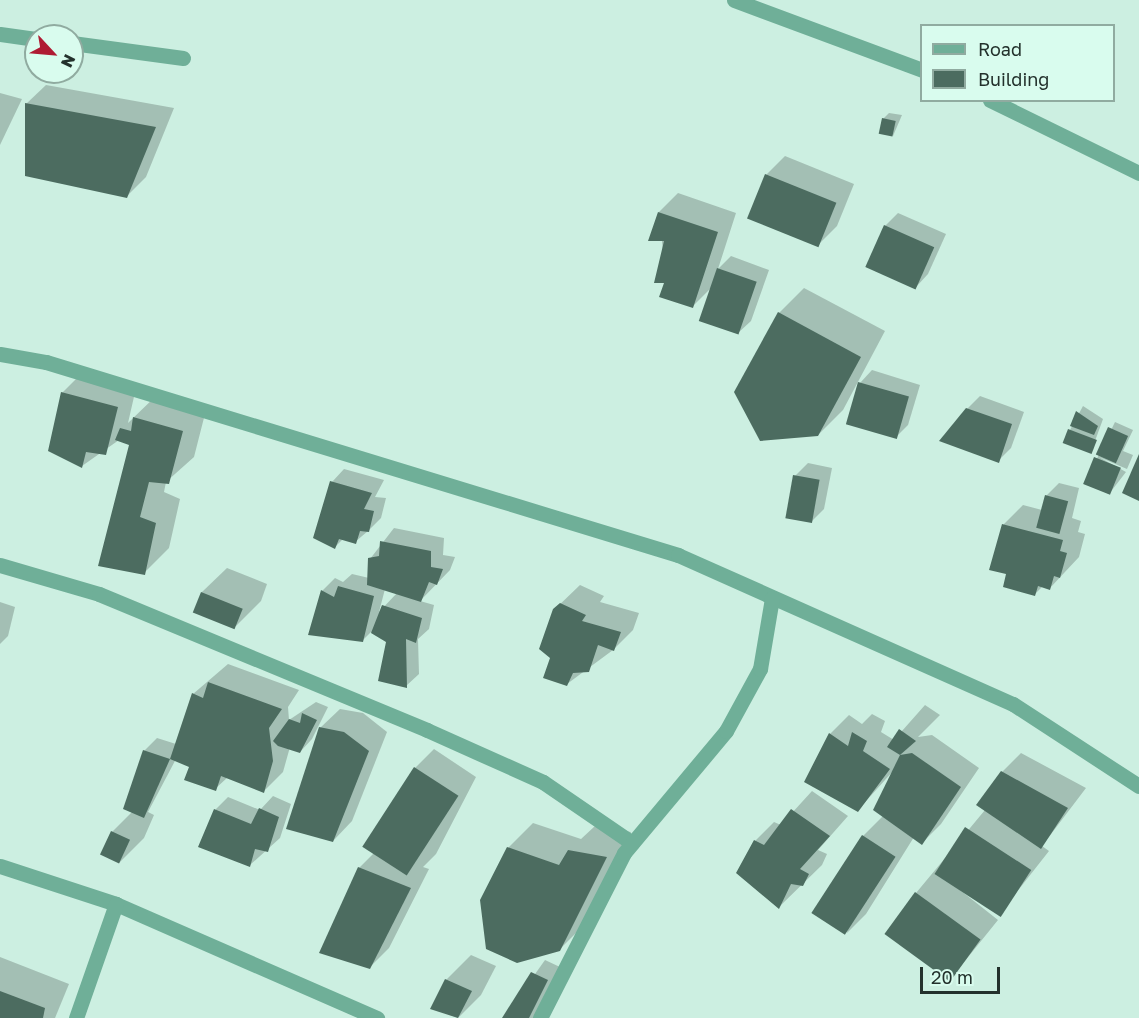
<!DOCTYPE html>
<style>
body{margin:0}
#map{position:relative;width:1139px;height:1018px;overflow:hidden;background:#ccefe1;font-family:"Golos Text",sans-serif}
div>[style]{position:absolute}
.shadow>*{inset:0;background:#0003}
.building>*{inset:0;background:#4c6c60;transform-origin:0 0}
.street>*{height:15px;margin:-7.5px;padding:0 7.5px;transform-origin:7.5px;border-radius:7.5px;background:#6faf98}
span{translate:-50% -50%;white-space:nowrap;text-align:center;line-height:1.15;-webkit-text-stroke:6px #d9fcee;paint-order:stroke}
.legend{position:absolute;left:920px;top:24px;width:195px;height:78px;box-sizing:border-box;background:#d9fcee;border:2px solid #90aba0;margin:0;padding:8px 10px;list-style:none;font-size:18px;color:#23312c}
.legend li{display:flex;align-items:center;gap:12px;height:30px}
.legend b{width:30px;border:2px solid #90aba0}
.north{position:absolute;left:24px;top:24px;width:60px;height:60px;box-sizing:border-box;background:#d9fcee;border:2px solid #90aba0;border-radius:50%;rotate:116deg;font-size:16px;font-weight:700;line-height:24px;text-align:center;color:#23312c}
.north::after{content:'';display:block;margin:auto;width:21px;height:27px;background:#af1b33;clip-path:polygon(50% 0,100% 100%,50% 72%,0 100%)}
.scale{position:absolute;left:920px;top:967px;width:80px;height:27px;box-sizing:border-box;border:3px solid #23312c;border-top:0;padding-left:8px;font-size:18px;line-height:21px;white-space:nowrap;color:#23312c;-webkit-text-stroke:4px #d9fcee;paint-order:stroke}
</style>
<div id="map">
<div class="shadow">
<div style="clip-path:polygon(46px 85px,174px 108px,146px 177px,127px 196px,26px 104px)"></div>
<div style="clip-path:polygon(0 93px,22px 99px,0 145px)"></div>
<div style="clip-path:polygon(889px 113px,902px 115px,893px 136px,883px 119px)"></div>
<div style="clip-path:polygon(785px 156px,854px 184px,837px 226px,818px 245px,766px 175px)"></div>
<div style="clip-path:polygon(678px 193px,736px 213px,718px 269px,731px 256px,769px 270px,751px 321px,738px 333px,712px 287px,693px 306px,666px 281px,659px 212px)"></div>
<div style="clip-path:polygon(898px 213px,946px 234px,928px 274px,916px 287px,885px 226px)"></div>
<div style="clip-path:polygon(804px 288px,885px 331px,843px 410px,818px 435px,779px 313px)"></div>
<div style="clip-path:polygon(872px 370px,920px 385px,908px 425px,895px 438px,860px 383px)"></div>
<div style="clip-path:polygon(81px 374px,136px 388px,128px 423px,159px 393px,207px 406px,194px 457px,166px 482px,164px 492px,180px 499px,169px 548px,144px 573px,130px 444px,119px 440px,82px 466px,62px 393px)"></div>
<div style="clip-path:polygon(980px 396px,1024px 412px,1011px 448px,998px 461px,967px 409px)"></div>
<div style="clip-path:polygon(1083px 406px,1103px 419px,1091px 452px,1070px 430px)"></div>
<div style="clip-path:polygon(1115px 422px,1133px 430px,1123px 451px,1133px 455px,1127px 469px,1099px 457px,1126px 472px,1109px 494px,1085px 483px)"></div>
<div style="clip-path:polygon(808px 463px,832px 468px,824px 509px,811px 522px,795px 476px)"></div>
<div style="clip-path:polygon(344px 469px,384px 480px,375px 497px,386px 498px,381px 518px,368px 531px,355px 542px,343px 539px,335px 547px,332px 482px)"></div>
<div style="clip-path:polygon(1059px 483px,1079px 488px,1072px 518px,1081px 521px,1078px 532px,1085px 534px,1079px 557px,1050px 588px,1043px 586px,1035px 594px,1008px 573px,991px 569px,1004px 524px,1023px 505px,1042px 510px,1046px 496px)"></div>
<div style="clip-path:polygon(evenodd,394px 528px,444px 538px,443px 555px,455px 557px,450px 570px,420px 601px,434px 605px,429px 629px,418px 639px,419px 674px,406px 686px,388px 641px,371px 632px,363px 640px,322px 591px,335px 578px,343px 582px,352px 574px,369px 578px,370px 559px,394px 528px,385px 589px,397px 593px,379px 612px,385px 589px)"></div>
<div style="clip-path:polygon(227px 568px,267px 584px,261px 601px,236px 626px,195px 611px,202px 592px)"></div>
<div style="clip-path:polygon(580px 585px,604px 596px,600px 602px,639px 613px,633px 630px,613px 650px,567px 684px,552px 657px,554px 610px)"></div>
<div style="clip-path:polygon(0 602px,15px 607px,8px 636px,0 644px)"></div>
<div style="clip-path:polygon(228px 664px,299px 690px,288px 707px,289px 720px,316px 702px,328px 707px,312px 739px,300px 752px,290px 747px,283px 772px,264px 791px,228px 777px,215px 789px,191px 766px,176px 759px,148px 812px,154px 815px,144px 838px,119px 863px,112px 832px,132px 812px,144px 751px,157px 738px,176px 744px,193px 694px)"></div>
<div style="clip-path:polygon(925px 705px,940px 715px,918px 737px,932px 735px,979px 768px,941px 824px,922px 843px,914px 837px,866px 914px,847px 933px,863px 836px,883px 816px,894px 770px,858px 810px,830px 734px,849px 715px,862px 724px,872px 714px,885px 721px,881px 732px,894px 740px)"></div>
<div style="clip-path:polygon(340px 709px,363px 713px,387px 732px,352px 821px,333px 841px,320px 728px)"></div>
<div style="clip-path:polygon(434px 749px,476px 777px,436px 854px,423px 867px,429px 869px,389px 948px,370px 967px,359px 868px,374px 853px,415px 768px)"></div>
<div style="clip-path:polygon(1021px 753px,1086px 788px,1042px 846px,1049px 851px,1001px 912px,941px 875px,998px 920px,948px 982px,916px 893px,985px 810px,1002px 772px)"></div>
<div style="clip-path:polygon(812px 791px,848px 816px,818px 850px,827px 854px,822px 865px,779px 907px,755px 841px,774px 822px,781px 825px)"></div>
<div style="clip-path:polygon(273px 796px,291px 804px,280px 838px,250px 865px,200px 846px,216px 809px,228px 797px,260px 810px)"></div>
<div style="clip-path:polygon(533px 823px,581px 839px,595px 826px,631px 832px,584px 925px,559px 950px,508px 848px)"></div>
<div style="clip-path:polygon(471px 955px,496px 966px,481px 995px,458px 1018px,432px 1008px,446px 980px)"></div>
<div style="clip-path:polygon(0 957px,69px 984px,55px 1018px,0 1018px)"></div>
<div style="clip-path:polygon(545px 960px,560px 967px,534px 1018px,504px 1018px)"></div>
</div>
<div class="building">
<div style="clip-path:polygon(25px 103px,156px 127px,127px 198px,25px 176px)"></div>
<div style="left:882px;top:118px;width:14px;height:16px;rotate:12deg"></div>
<div style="left:765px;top:174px;width:77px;height:48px;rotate:22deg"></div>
<div style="clip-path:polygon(658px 212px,718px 232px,693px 308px,659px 297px,664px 283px,654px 283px,664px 241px,648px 241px)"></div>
<div style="left:884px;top:225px;width:55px;height:46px;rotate:24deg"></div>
<div style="left:717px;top:268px;width:42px;height:56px;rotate:19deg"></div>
<div style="clip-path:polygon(778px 312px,861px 357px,818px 436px,760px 441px,734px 392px)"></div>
<div style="left:858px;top:382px;width:53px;height:44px;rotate:16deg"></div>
<div style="clip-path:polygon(61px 392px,118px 407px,106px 455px,86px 452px,82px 468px,48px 451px)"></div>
<div style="clip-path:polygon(966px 408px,1012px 424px,999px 463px,939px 441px)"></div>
<div style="clip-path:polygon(1076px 411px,1098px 426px,1094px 435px,1070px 426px)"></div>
<div style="clip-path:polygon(133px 417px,183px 431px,169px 484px,149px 482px,140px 517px,156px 523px,145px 575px,98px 566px,129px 445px,115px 440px,120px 428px,131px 431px)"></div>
<div style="left:1108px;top:427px;width:22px;height:30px;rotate:24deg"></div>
<div style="left:1068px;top:429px;width:31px;height:15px;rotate:21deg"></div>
<div style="clip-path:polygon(1139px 454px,1139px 501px,1122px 493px)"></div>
<div style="left:1094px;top:457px;width:29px;height:29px;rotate:22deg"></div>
<div style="left:793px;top:475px;width:27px;height:44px;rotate:10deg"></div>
<div style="clip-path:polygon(330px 481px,372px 493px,364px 509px,374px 511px,369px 532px,360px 531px,356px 544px,339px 539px,335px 549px,313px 538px)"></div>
<div style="left:1045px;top:495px;width:24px;height:34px;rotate:15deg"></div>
<div style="clip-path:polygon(1002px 524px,1063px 540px,1060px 551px,1067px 553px,1060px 578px,1054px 576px,1050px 590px,1038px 586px,1035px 596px,1003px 587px,1006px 574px,989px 570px)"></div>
<div style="clip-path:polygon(380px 541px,431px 551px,431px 567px,443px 569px,437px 585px,429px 582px,421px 602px,367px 585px,368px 558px,379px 556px)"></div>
<div style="clip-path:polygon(338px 586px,374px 596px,363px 642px,308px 635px,321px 590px,334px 597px)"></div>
<div style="left:201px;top:592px;width:45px;height:22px;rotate:22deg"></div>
<div style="clip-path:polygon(560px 603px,586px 615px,582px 621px,621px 632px,614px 651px,598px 645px,589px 672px,573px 673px,567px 686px,543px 678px,550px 658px,539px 649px,553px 609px)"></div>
<div style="clip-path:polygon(382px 605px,422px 618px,416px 643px,406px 639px,407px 688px,378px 681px,386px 642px,371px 633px)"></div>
<div style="clip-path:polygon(208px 682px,282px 709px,269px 728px,273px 761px,264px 793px,221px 776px,216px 791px,184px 780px,189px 767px,170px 759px,192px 693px,203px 698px)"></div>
<div style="clip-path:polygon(302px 713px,317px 720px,300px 753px,278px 746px,273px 741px,289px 719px,300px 723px)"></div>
<div style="clip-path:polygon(319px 727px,344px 732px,369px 751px,333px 842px,286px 829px)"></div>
<div style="clip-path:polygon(899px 729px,916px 741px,900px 755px,887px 747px)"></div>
<div style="clip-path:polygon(852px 732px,867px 741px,863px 751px,890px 769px,858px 812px,804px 782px,829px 733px,848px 746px)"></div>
<div style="clip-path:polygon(143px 750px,170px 759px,144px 818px,123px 809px)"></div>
<div style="clip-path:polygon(912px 753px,961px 787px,922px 845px,873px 810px,900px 755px)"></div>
<div style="left:414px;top:767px;width:53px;height:95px;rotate:33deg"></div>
<div style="clip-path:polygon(1001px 771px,1068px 808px,1041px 849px,976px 805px)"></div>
<div style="clip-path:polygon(259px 808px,279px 817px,268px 852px,255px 849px,250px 867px,198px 847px,214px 809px,251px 824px)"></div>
<div style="clip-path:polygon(791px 809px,830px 836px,800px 869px,809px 874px,803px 886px,791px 884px,779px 909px,736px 873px,754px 840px,764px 845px)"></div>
<div style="left:965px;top:827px;width:79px;height:56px;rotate:33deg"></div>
<div style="left:111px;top:831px;width:21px;height:26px;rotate:25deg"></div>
<div style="left:862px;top:835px;width:40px;height:93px;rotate:33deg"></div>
<div style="clip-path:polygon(507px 847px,559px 865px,568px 850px,607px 857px,560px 951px,517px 963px,486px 949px,480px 900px)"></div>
<div style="clip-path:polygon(358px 867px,411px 888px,370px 969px,319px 953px)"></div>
<div style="left:915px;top:892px;width:81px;height:52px;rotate:36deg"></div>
<div style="clip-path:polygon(531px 972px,548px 980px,529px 1018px,502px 1018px)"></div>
<div style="clip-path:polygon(445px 979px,472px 991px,458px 1018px,430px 1009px)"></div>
<div style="clip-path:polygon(0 991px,45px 1008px,43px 1018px,0 1018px)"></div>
</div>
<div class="street">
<div style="left:734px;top:0;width:201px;rotate:20.4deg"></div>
<div style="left:0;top:34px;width:36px;rotate:8deg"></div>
<div style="left:72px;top:43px;width:112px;rotate:7.7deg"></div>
<div style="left:990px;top:100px;width:166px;rotate:26.1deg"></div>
<div style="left:0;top:354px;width:47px;rotate:9.9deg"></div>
<div style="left:46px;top:362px;width:661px;rotate:16.98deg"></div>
<div style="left:678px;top:555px;width:367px;rotate:24deg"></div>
<div style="left:1013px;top:704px;width:150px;rotate:33.1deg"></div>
<div style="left:0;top:565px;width:103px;rotate:16.3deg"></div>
<div style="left:99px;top:594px;width:355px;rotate:22.5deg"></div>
<div style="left:427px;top:730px;width:127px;rotate:24.1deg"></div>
<div style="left:543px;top:782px;width:108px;rotate:34.4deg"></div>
<div style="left:0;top:866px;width:122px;rotate:18.1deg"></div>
<div style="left:116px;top:904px;width:285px;rotate:23.6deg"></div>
<div style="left:76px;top:1018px;width:121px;rotate:-70.7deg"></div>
<div style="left:540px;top:1018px;width:185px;rotate:-63deg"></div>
<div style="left:624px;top:853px;width:159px;rotate:-50.1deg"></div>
<div style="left:726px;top:731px;width:71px;rotate:-61.3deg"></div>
<div style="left:760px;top:669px;width:72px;rotate:-80.4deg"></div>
</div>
<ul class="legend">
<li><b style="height:8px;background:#6faf98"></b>Road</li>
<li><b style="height:16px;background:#4c6c60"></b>Building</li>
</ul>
<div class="north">N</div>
<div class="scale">20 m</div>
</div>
